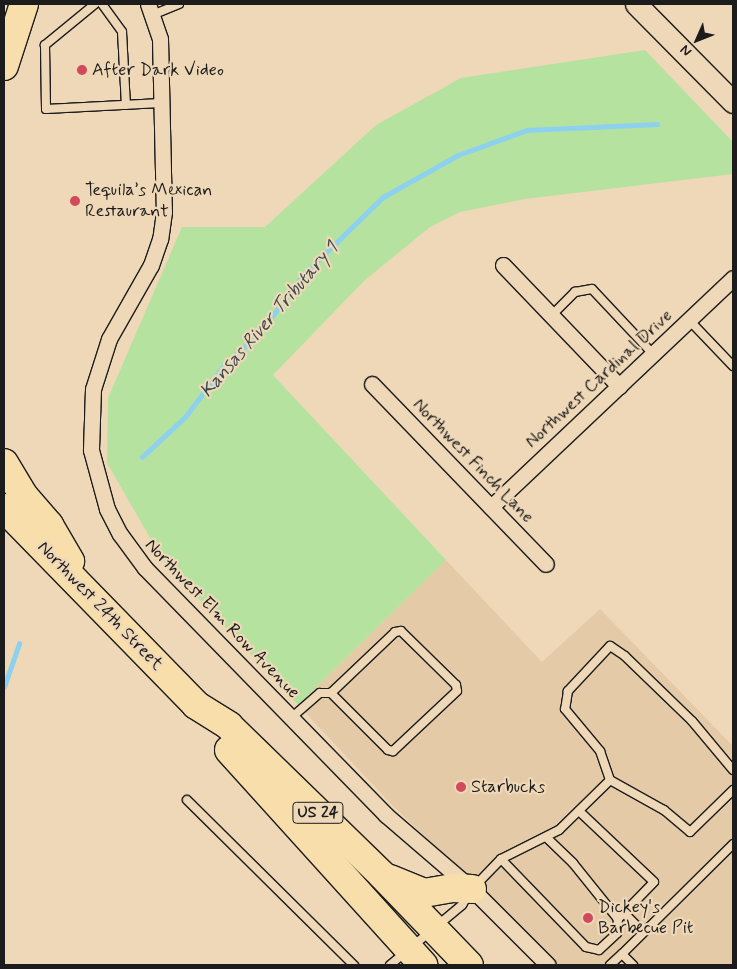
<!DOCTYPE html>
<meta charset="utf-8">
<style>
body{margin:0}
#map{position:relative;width:737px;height:969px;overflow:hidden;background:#efd8b8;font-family:Mynerve,sans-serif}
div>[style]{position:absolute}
.built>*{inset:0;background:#e4caa7}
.green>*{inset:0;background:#b6e2a0}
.stream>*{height:4.5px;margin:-2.25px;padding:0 2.25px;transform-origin:2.25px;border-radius:2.25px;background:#8dd1ee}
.roads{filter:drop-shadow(1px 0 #1c1c1c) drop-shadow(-1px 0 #1c1c1c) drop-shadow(0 1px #1c1c1c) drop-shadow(0 -1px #1c1c1c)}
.lane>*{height:8px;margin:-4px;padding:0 4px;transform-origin:4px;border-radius:4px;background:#efd8b8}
.street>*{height:15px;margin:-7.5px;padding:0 7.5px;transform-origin:7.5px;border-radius:7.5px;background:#efd8b8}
.secondary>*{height:21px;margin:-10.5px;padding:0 10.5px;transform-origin:10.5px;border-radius:10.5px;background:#efd8b8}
.highway>*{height:28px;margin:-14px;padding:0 14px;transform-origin:14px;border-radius:14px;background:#f8deab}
.dots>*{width:14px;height:14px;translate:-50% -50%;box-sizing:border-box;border:2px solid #efd8b8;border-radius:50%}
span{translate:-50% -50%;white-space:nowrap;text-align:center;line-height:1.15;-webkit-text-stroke:4.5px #efd8b8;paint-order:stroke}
.shield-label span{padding:1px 4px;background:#efd8b8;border:1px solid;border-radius:4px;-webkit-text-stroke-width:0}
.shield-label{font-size:16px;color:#1c1c1c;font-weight:700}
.poi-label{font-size:18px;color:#1c1c1c}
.left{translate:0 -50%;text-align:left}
.street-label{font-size:18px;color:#1c1c1c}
.water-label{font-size:19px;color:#384950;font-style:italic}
.frame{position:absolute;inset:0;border:5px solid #1c1c1c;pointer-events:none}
.north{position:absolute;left:672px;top:15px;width:50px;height:50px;-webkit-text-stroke:4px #efd8b8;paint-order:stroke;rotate:226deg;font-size:14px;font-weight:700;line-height:20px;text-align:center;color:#1c1c1c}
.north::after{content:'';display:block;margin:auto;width:18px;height:22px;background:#1c1c1c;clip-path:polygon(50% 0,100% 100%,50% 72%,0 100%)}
</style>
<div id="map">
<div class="built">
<div style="clip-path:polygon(446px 560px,542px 662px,600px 609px,733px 746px,733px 965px,559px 965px,394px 807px,298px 705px)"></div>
</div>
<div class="green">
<div style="clip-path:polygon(645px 50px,733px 142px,733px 174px,525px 199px,460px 212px,430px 227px,365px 280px,273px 375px,446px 560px,298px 705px,164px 562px,107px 463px,108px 398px,182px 227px,265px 227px,376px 125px,461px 78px)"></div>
</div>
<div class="stream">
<div style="left:142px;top:457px;width:59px;rotate:-42.9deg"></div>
<div style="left:185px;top:417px;width:68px;rotate:-52.8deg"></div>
<div style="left:226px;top:363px;width:43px;rotate:-41.2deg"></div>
<div style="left:258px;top:335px;width:75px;rotate:-53.1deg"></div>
<div style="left:303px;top:275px;width:112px;rotate:-44.3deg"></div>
<div style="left:383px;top:197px;width:86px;rotate:-29.2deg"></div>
<div style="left:458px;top:155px;width:73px;rotate:-19.9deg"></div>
<div style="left:527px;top:130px;width:130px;rotate:-2.6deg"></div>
<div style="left:4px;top:687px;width:46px;rotate:-70.8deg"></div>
</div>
<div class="roads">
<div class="lane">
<div style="left:95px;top:4px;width:65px;rotate:140.6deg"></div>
<div style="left:45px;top:45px;width:64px;rotate:89.1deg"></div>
<div style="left:46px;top:109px;width:115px;rotate:-3deg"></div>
<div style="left:102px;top:4px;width:34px;rotate:54deg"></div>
<div style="left:122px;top:32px;width:73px;rotate:86.9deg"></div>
<div style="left:152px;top:15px;width:29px;rotate:-22deg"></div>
<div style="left:552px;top:315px;width:33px;rotate:-45deg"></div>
<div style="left:575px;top:292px;width:17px;rotate:-10deg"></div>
<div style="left:592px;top:289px;width:89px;rotate:46.8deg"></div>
<div style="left:689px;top:320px;width:64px;rotate:46.3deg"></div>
<div style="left:291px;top:718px;width:38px;rotate:-41deg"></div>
<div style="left:320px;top:693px;width:11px"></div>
<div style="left:331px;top:693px;width:88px;rotate:-43.6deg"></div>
<div style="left:395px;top:632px;width:6px;rotate:-9deg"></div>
<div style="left:401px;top:631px;width:77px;rotate:44.5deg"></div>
<div style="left:456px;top:685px;width:6px;rotate:81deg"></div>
<div style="left:457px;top:691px;width:88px;rotate:136.8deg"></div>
<div style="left:393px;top:751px;width:5px;rotate:-169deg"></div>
<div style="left:388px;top:750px;width:81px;rotate:-135deg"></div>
<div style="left:733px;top:770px;width:64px;rotate:-129.9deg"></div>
<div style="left:692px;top:721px;width:93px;rotate:-135.9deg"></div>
<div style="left:625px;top:656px;width:18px;rotate:-146deg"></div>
<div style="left:610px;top:646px;width:62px;rotate:133deg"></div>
<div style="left:568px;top:691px;width:18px;rotate:99deg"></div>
<div style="left:565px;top:709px;width:55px;rotate:50.2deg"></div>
<div style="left:600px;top:751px;width:31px;rotate:71deg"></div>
<div style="left:610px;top:780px;width:62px;rotate:29.1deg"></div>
<div style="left:664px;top:810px;width:34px;rotate:40deg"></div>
<div style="left:690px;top:832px;width:60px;rotate:-44.3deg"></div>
<div style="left:187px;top:800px;width:235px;rotate:44.7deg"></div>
<div style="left:579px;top:811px;width:103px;rotate:43.4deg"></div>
<div style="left:654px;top:882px;width:52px;rotate:134.2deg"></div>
<div style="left:501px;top:859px;width:122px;rotate:46deg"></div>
<div style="left:586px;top:947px;width:13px;rotate:13deg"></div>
<div style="left:599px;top:950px;width:25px;rotate:-43deg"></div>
<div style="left:617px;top:933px;width:14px;rotate:-86deg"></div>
<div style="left:618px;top:919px;width:72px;rotate:-128.8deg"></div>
<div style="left:573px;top:863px;width:37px;rotate:-136deg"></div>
<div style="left:475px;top:886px;width:37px;rotate:-46deg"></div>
<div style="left:501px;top:859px;width:65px;rotate:-26.6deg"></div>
<div style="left:559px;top:830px;width:71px;rotate:-44.4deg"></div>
<div style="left:624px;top:913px;width:27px;rotate:45deg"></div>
<div style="left:622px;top:954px;width:156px;rotate:-44.7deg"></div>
<div style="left:390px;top:965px;width:94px;rotate:-39.8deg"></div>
<div style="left:462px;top:905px;width:12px;rotate:-59deg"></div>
<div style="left:610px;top:965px;width:16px;rotate:-43deg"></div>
<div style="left:622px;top:954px;width:16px;rotate:45deg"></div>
</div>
<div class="street">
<div style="left:148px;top:4px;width:37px;rotate:71deg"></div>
<div style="left:160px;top:39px;width:173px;rotate:88.7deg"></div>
<div style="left:164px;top:212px;width:27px;rotate:98deg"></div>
<div style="left:160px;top:239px;width:28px;rotate:109deg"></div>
<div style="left:151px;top:265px;width:85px;rotate:119.6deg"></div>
<div style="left:109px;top:339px;width:52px;rotate:107.7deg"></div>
<div style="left:93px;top:389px;width:61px;rotate:91.9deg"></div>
<div style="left:91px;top:450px;width:61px;rotate:74.8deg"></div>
<div style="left:107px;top:509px;width:28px;rotate:63deg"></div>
<div style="left:120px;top:534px;width:42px;rotate:53.7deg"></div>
<div style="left:145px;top:568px;width:345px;rotate:45.7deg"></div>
<div style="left:386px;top:815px;width:113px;rotate:40.7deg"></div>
<div style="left:472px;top:889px;width:107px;rotate:45deg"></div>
<div style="left:503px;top:265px;width:168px;rotate:46.2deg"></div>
<div style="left:372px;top:384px;width:250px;rotate:46deg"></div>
<div style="left:491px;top:507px;width:333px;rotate:-43.4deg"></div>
</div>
<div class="secondary">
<div style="left:636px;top:4px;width:138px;rotate:45.3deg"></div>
</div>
<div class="highway">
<div style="left:4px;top:66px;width:65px;rotate:-72.1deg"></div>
<div style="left:4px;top:463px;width:37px;rotate:59deg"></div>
<div style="left:23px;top:495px;width:40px;rotate:49deg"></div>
<div style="left:49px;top:525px;width:42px;rotate:59.7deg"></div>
<div style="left:4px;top:508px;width:275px;rotate:45.7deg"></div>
<div style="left:196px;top:705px;width:39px;rotate:32deg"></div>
<div style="left:229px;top:726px;width:214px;rotate:44.2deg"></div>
<div style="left:382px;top:875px;width:125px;rotate:46deg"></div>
<div style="left:229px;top:750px;width:290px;rotate:47.9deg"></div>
<div style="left:390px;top:879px;width:37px;rotate:22deg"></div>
<div style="left:424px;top:893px;width:29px;rotate:-10deg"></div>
<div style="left:453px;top:888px;width:19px;rotate:3deg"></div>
</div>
</div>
<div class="dots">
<div style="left:82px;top:70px;background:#d1495b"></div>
<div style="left:75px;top:201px;background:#d1495b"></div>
<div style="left:461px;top:787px;background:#d1495b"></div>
<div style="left:588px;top:918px;background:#d1495b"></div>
</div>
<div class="shield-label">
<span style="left:318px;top:813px">US 24</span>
</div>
<div class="poi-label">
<span class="left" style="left:92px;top:70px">After Dark Video</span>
<span class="left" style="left:85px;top:201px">Tequila’s Mexican<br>Restaurant</span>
<span class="left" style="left:471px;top:787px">Starbucks</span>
<span class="left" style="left:598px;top:918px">Dickey's<br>Barbecue Pit</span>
</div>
<div class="street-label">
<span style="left:599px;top:379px;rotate:-43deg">Northwest Cardinal Drive</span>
<span style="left:473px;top:461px;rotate:46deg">Northwest Finch Lane</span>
<span style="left:100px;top:606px;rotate:46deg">Northwest 24th Street</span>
<span style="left:222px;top:619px;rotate:46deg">Northwest Elm Row Avenue</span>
</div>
<div class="water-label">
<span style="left:269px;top:320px;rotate:-49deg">Kansas River Tributary 1</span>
</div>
<div class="frame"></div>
<div class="north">N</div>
</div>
